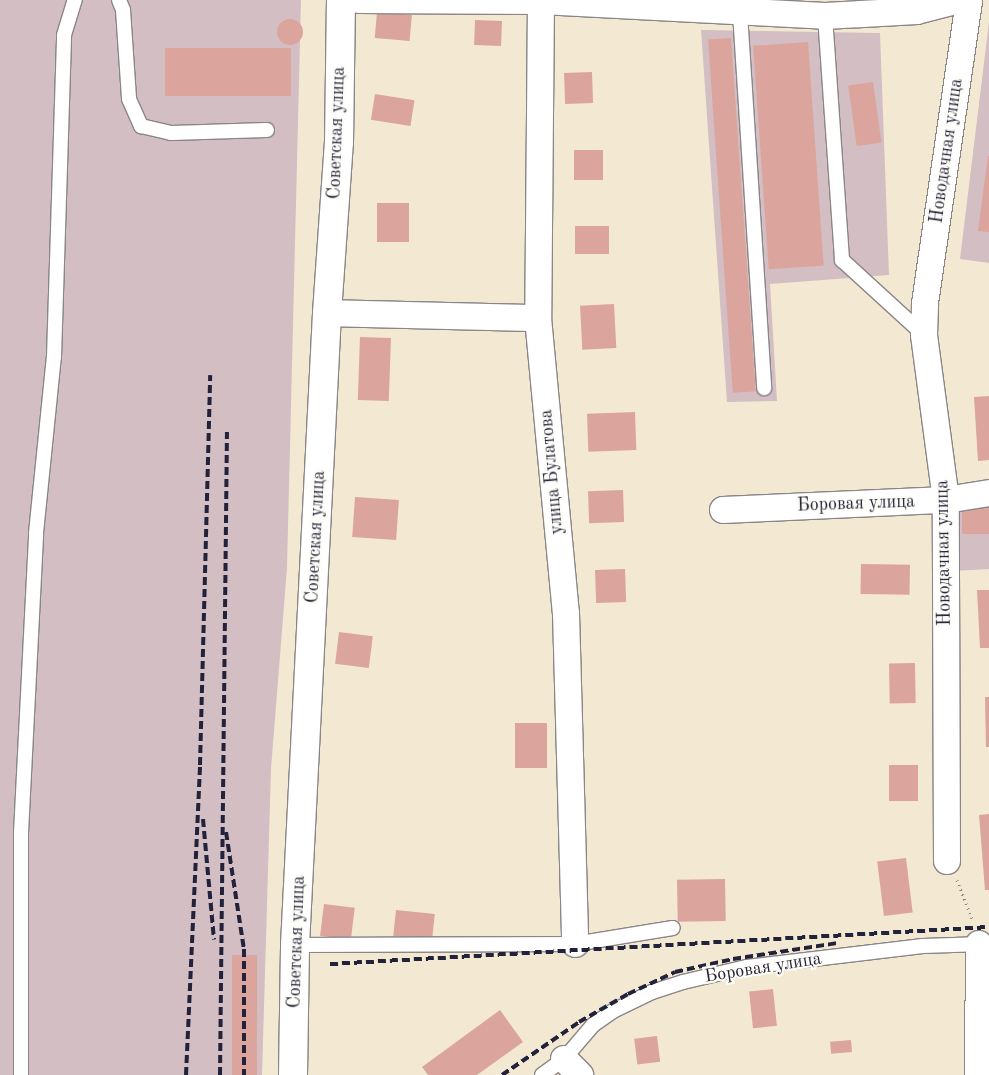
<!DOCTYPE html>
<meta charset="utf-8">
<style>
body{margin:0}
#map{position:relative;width:989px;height:1075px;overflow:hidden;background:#f3e9d2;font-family:"Old Standard TT",serif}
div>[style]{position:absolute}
.industrial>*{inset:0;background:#d2bec3}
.building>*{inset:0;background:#dba49d;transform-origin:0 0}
.round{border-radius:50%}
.path>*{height:3px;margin-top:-1.5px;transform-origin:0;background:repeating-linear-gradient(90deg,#8a8686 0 1px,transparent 0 5px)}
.roads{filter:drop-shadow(1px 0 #8a8686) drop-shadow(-1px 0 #8a8686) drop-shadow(0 1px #8a8686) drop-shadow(0 -1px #8a8686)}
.service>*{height:14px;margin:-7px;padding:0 7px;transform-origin:7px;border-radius:7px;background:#fff}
.minor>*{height:26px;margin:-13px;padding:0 13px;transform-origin:13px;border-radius:13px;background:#fff}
.tertiary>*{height:28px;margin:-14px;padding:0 14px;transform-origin:14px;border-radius:14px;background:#fff}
.rail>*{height:4px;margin-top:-2px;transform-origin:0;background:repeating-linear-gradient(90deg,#22223b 0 8px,transparent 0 12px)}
span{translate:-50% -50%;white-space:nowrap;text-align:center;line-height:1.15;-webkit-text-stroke:4.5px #fdfcf7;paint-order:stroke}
.street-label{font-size:18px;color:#22223b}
</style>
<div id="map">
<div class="industrial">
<div style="clip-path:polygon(0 0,301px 0,287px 568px,271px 769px,262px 1075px,0 1075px)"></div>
<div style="clip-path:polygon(989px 22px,989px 263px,960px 259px)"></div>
<div style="clip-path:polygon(701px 30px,880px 33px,889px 275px,770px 284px,777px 401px,727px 402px)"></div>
<div style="clip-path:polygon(989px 493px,989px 569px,952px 571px,946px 500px)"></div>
</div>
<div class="building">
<div style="left:377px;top:12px;width:35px;height:26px;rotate:5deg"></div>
<div class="round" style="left:277px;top:19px;width:26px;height:26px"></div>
<div style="left:475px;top:20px;width:27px;height:25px;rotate:2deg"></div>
<div style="left:731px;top:38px;width:354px;height:23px;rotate:86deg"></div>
<div style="left:808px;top:42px;width:224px;height:55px;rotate:86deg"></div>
<div style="left:165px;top:48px;width:126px;height:48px"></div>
<div style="left:592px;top:72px;width:31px;height:28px;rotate:88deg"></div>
<div style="left:873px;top:82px;width:61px;height:25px;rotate:82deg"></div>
<div style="left:375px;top:94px;width:40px;height:26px;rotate:9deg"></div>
<div style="left:574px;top:150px;width:29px;height:30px"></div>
<div style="clip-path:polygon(988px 156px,989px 156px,989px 232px,978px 231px)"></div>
<div style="left:377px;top:203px;width:32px;height:39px"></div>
<div style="left:575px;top:226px;width:34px;height:28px"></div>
<div style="left:614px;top:304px;width:44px;height:34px;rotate:87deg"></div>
<div style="left:360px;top:337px;width:31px;height:63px;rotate:2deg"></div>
<div style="clip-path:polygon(989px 396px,989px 460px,978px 461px,974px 397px)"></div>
<div style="left:635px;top:412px;width:38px;height:48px;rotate:88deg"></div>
<div style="left:623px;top:490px;width:32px;height:35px;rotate:88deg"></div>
<div style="left:355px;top:497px;width:44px;height:40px;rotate:4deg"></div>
<div style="left:989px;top:504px;width:30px;height:27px;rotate:90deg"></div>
<div style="left:861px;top:564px;width:49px;height:30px;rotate:1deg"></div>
<div style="left:625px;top:569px;width:33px;height:30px;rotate:88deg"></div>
<div style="clip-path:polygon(977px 590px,989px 590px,989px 648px,980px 648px)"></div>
<div style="left:339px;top:632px;width:34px;height:32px;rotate:7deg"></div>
<div style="left:915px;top:663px;width:40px;height:26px;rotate:89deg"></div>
<div style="clip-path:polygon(985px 697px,989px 697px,989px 747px,986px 747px)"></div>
<div style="left:515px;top:723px;width:32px;height:45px"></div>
<div style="left:889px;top:765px;width:29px;height:36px"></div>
<div style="clip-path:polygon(989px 814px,989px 890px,985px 890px,979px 815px)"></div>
<div style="left:906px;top:858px;width:55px;height:29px;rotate:83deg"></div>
<div style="left:725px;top:879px;width:42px;height:48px;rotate:89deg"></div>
<div style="left:324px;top:904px;width:31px;height:32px;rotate:7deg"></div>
<div style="left:396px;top:910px;width:39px;height:26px;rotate:6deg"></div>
<div style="left:232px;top:955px;width:25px;height:120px"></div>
<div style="left:773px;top:989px;width:37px;height:24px;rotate:84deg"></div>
<div style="clip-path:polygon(500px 1010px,523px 1042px,477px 1075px,428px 1075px,422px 1067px)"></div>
<div style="left:657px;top:1036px;width:26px;height:23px;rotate:83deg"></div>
<div style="left:851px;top:1040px;width:12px;height:21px;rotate:85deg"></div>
</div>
<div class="path">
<div style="left:957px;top:880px;width:44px;rotate:68.7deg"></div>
</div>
<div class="roads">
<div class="service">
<div style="left:119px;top:0;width:11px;rotate:68deg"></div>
<div style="left:123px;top:10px;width:89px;rotate:86.1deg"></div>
<div style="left:129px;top:99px;width:30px;rotate:66deg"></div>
<div style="left:141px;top:126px;width:31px;rotate:13deg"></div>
<div style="left:171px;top:133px;width:96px;rotate:-1.8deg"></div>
<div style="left:740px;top:13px;width:376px;rotate:86.3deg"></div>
<div style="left:825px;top:16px;width:245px;rotate:86deg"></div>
<div style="left:842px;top:260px;width:111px;rotate:42.4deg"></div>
<div style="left:295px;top:945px;width:280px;rotate:-0.2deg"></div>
<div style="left:575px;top:944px;width:99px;rotate:-9.3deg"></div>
<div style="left:21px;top:1075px;width:242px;rotate:-90deg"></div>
<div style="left:21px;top:833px;width:300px;rotate:-87.1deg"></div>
<div style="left:36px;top:533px;width:177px;rotate:-84.2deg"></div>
<div style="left:54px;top:357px;width:322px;rotate:-88.2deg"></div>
<div style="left:64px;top:35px;width:37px;rotate:-73deg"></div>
<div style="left:542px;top:1075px;width:27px;rotate:-36deg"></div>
<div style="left:564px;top:1059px;width:45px;rotate:-49.5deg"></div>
<div style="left:593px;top:1025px;width:24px;rotate:-35deg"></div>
<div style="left:613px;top:1011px;width:43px;rotate:-26deg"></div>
<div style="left:652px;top:992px;width:33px;rotate:-18deg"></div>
<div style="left:683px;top:982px;width:66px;rotate:-13.2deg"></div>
<div style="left:747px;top:967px;width:177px;rotate:-6.8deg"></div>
<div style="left:923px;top:946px;width:60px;rotate:-1.9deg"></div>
</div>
<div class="minor">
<div style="left:359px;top:0;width:182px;rotate:0.3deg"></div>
<div style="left:541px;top:1px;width:284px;rotate:3deg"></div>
<div style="left:825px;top:16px;width:92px;rotate:-3.1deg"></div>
<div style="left:917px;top:11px;width:43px;rotate:-14.7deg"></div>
<div style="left:541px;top:0;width:318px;rotate:90.5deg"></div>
<div style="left:538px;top:318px;width:296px;rotate:84.6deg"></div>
<div style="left:566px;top:613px;width:331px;rotate:88.4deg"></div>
<div style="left:327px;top:313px;width:211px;rotate:1.4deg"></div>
<div style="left:723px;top:510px;width:223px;rotate:-2.6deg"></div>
<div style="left:946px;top:500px;width:44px;rotate:-9.2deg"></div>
<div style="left:947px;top:861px;width:361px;rotate:-90.2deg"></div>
<div style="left:946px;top:500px;width:166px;rotate:-97.6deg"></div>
<div style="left:924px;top:335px;width:32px;rotate:-88deg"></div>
<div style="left:925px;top:303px;width:306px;rotate:-81.7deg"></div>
<div style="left:564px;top:1059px;width:23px;rotate:45deg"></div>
<div style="left:978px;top:1075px;width:131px;rotate:-89.6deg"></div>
</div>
<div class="tertiary">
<div style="left:293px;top:1075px;width:130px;rotate:-89.1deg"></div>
<div style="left:295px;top:945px;width:633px;rotate:-87.1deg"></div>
<div style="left:327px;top:313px;width:171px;rotate:-86deg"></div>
<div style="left:339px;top:142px;width:142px;rotate:-89.2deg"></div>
</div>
</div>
<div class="rail">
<div style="left:203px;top:819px;width:121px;rotate:84.8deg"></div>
<div style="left:226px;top:832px;width:118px;rotate:81.3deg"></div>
<div style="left:244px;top:949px;width:126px;rotate:90deg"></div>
<div style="left:330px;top:964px;width:660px;rotate:-3.21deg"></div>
<div style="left:186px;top:1075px;width:310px;rotate:-87.4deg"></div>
<div style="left:200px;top:765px;width:390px;rotate:-88.5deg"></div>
<div style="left:220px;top:1075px;width:643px;rotate:-89.38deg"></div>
<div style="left:502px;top:1075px;width:93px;rotate:-34.5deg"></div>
<div style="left:579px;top:1022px;width:56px;rotate:-29.7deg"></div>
<div style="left:628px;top:994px;width:52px;rotate:-25.1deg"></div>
<div style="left:675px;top:972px;width:59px;rotate:-12.6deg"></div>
<div style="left:733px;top:959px;width:105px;rotate:-8.7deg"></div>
</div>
<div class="street-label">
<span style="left:337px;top:133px;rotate:-88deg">Советская улица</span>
<span style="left:947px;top:151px;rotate:-82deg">Новодачная улица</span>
<span style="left:552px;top:472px;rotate:-95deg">улица Булатова</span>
<span style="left:856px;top:504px;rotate:-2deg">Боровая улица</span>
<span style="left:316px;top:537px;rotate:-87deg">Советская улица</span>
<span style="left:944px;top:553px;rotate:-91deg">Новодачная улица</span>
<span style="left:297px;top:942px;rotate:-88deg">Советская улица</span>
<span style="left:763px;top:968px;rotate:-9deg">Боровая улица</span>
</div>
</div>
